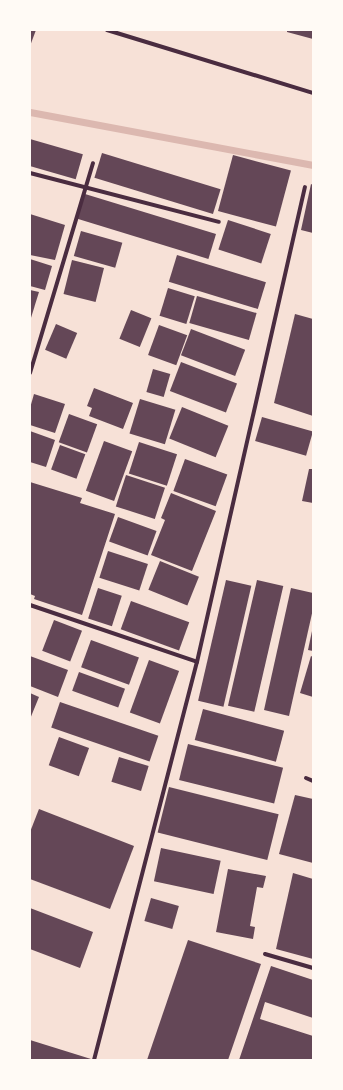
<!DOCTYPE html>
<style>
body{margin:0}
#map{position:relative;width:343px;height:1090px;overflow:hidden;background:#f7e1d7;font-family:"Varela Round",sans-serif}
div>[style]{position:absolute}
.stream>*{height:7px;margin:-3.5px;padding:0 3.5px;transform-origin:3.5px;border-radius:3.5px;background:#dcb8b0}
.building>*{inset:0;background:#644757;transform-origin:0 0}
.minor>*{height:4px;margin:-2px;padding:0 2px;transform-origin:2px;border-radius:2px;background:#4a2c40}
span{translate:-50% -50%;white-space:nowrap;text-align:center;line-height:1.15;-webkit-text-stroke:4px #fffaf5;paint-order:stroke}
.frame{position:absolute;inset:0;border:31px solid #fffaf5;pointer-events:none}
</style>
<div id="map">
<div class="stream">
<div style="left:30px;top:112px;width:288px;rotate:10.6deg"></div>
</div>
<div class="building">
<div style="clip-path:polygon(30px 30px,36px 30px,30px 46px)"></div>
<div style="clip-path:polygon(287px 30px,313px 30px,313px 39px,287px 32px)"></div>
<div style="left:30px;top:139px;width:55px;height:26px;rotate:16deg"></div>
<div style="left:102px;top:153px;width:124px;height:26px;rotate:17deg"></div>
<div style="left:233px;top:155px;width:60px;height:58px;rotate:15deg"></div>
<div style="clip-path:polygon(311px 184px,313px 185px,313px 233px,301px 230px)"></div>
<div style="left:85px;top:194px;width:137px;height:26px;rotate:17deg"></div>
<div style="clip-path:polygon(30px 214px,65px 225px,55px 260px,30px 255px)"></div>
<div style="left:228px;top:220px;width:45px;height:31px;rotate:18deg"></div>
<div style="left:81px;top:231px;width:43px;height:26px;rotate:16deg"></div>
<div style="left:177px;top:255px;width:93px;height:28px;rotate:17deg"></div>
<div style="clip-path:polygon(30px 259px,52px 266px,45px 290px,30px 286px)"></div>
<div style="left:72px;top:260px;width:33px;height:35px;rotate:14deg"></div>
<div style="left:168px;top:288px;width:28px;height:29px;rotate:17deg"></div>
<div style="clip-path:polygon(30px 290px,39px 292px,30px 321px)"></div>
<div style="left:197px;top:296px;width:62px;height:28px;rotate:16deg"></div>
<div style="left:131px;top:310px;width:22px;height:31px;rotate:22deg"></div>
<div style="clip-path:polygon(295px 314px,313px 319px,313px 416px,274px 403px)"></div>
<div style="left:56px;top:324px;width:23px;height:28px;rotate:23deg"></div>
<div style="left:159px;top:325px;width:30px;height:32px;rotate:20deg"></div>
<div style="left:191px;top:329px;width:58px;height:28px;rotate:21deg"></div>
<div style="left:181px;top:362px;width:60px;height:31px;rotate:21deg"></div>
<div style="left:153px;top:369px;width:18px;height:24px;rotate:16deg"></div>
<div style="clip-path:polygon(94px 388px,133px 403px,123px 429px,89px 416px,92px 408px,87px 406px)"></div>
<div style="clip-path:polygon(34px 394px,65px 404px,55px 433px,30px 425px,30px 408px)"></div>
<div style="left:140px;top:399px;width:37px;height:36px;rotate:17deg"></div>
<div style="left:182px;top:407px;width:50px;height:34px;rotate:22deg"></div>
<div style="left:69px;top:414px;width:30px;height:30px;rotate:20deg"></div>
<div style="left:262px;top:417px;width:53px;height:25px;rotate:16deg"></div>
<div style="clip-path:polygon(30px 431px,55px 440px,46px 467px,30px 462px)"></div>
<div style="left:104px;top:441px;width:30px;height:53px;rotate:20deg"></div>
<div style="left:139px;top:442px;width:40px;height:33px;rotate:18deg"></div>
<div style="left:60px;top:445px;width:27px;height:26px;rotate:20deg"></div>
<div style="left:185px;top:459px;width:45px;height:34px;rotate:20deg"></div>
<div style="clip-path:polygon(309px 469px,313px 469px,313px 503px,302px 501px)"></div>
<div style="left:126px;top:475px;width:41px;height:33px;rotate:18deg"></div>
<div style="clip-path:polygon(30px 482px,82px 498px,80px 503px,115px 514px,82px 615px,34px 599px,35px 596px,30px 594px)"></div>
<div style="clip-path:polygon(171px 493px,216px 511px,192px 571px,151px 555px,165px 520px,161px 518px)"></div>
<div style="left:118px;top:517px;width:41px;height:26px;rotate:20deg"></div>
<div style="left:108px;top:551px;width:42px;height:28px;rotate:18deg"></div>
<div style="left:160px;top:561px;width:42px;height:31px;rotate:22deg"></div>
<div style="left:226px;top:580px;width:26px;height:124px;rotate:13deg"></div>
<div style="left:257px;top:580px;width:27px;height:129px;rotate:13deg"></div>
<div style="left:98px;top:588px;width:25px;height:32px;rotate:18deg"></div>
<div style="clip-path:polygon(291px 588px,313px 593px,313px 609px,289px 716px,264px 710px)"></div>
<div style="left:131px;top:601px;width:62px;height:30px;rotate:20deg"></div>
<div style="left:54px;top:620px;width:30px;height:33px;rotate:21deg"></div>
<div style="clip-path:polygon(312px 631px,313px 631px,313px 651px,308px 650px)"></div>
<div style="left:91px;top:640px;width:51px;height:29px;rotate:20deg"></div>
<div style="clip-path:polygon(30px 656px,68px 670px,58px 697px,30px 686px)"></div>
<div style="clip-path:polygon(311px 656px,313px 657px,313px 697px,300px 693px)"></div>
<div style="left:149px;top:660px;width:32px;height:56px;rotate:20deg"></div>
<div style="left:79px;top:672px;width:49px;height:20px;rotate:20deg"></div>
<div style="clip-path:polygon(30px 693px,39px 697px,30px 719px)"></div>
<div style="left:60px;top:702px;width:104px;height:27px;rotate:19deg"></div>
<div style="left:203px;top:709px;width:84px;height:32px;rotate:15deg"></div>
<div style="left:59px;top:737px;width:32px;height:30px;rotate:20deg"></div>
<div style="left:188px;top:744px;width:98px;height:37px;rotate:14deg"></div>
<div style="left:119px;top:757px;width:31px;height:26px;rotate:17deg"></div>
<div style="left:169px;top:787px;width:113px;height:47px;rotate:14deg"></div>
<div style="clip-path:polygon(295px 795px,313px 799px,313px 863px,279px 854px)"></div>
<div style="clip-path:polygon(39px 809px,134px 846px,110px 909px,30px 879px,30px 832px)"></div>
<div style="left:161px;top:848px;width:61px;height:34px;rotate:12deg"></div>
<div style="clip-path:polygon(228px 869px,266px 876px,263px 888px,257px 887px,250px 926px,255px 927px,253px 939px,216px 932px)"></div>
<div style="clip-path:polygon(293px 873px,313px 879px,313px 959px,276px 949px)"></div>
<div style="left:151px;top:898px;width:29px;height:24px;rotate:16deg"></div>
<div style="clip-path:polygon(30px 908px,93px 932px,80px 968px,30px 949px)"></div>
<div style="clip-path:polygon(188px 940px,261px 964px,228px 1060px,147px 1060px)"></div>
<div style="clip-path:polygon(271px 966px,313px 980px,313px 1018px,265px 1002px,260px 1019px,313px 1036px,313px 1060px,239px 1060px)"></div>
<div style="clip-path:polygon(30px 1040px,91px 1059px,91px 1060px,30px 1060px)"></div>
</div>
<div class="minor">
<div style="left:107px;top:30px;width:215px;rotate:17deg"></div>
<div style="left:30px;top:173px;width:195px;rotate:14.5deg"></div>
<div style="left:30px;top:373px;width:219px;rotate:-73.3deg"></div>
<div style="left:30px;top:605px;width:176px;rotate:18.8deg"></div>
<div style="left:306px;top:778px;width:8px;rotate:23deg"></div>
<div style="left:265px;top:954px;width:50px;rotate:16.3deg"></div>
<div style="left:94px;top:1060px;width:411px;rotate:-75.5deg"></div>
<div style="left:197px;top:662px;width:487px;rotate:-77.2deg"></div>
</div>
<div class="frame"></div>
</div>
